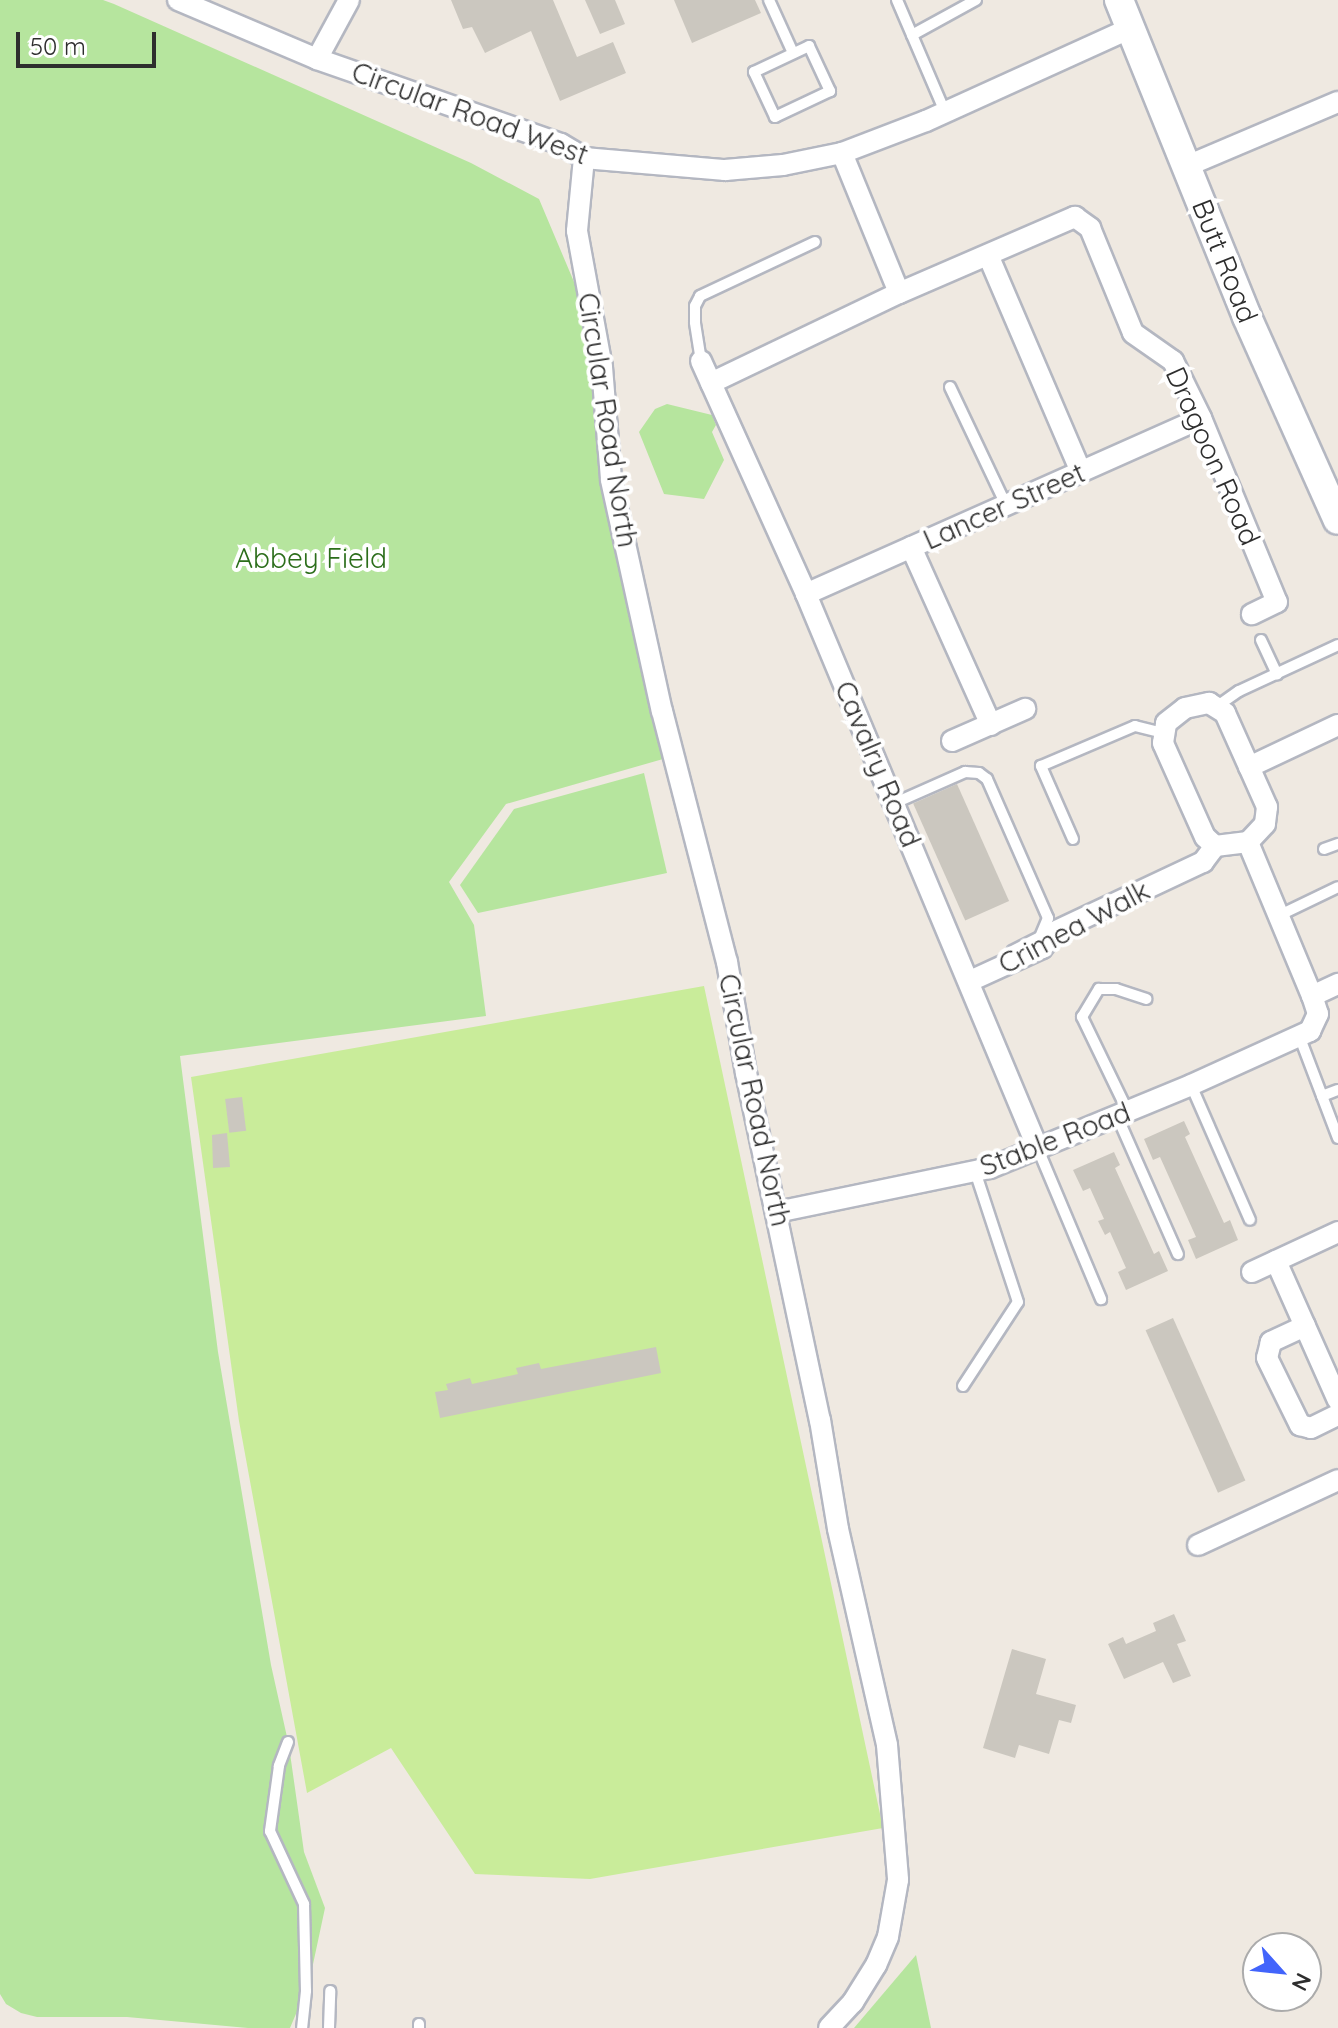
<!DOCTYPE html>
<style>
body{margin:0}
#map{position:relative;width:1338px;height:2028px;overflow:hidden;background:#efe9e1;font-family:Quicksand,sans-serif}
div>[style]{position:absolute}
.green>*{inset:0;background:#b6e59e}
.pitch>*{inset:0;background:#c9ec9a}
.building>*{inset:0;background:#cbc7bf;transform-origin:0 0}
.roads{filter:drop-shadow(2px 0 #b4b7c1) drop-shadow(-2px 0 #b4b7c1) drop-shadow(0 2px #b4b7c1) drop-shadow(0 -2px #b4b7c1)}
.lane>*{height:10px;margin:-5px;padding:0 5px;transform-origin:5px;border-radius:5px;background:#fff}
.street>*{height:20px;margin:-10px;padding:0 10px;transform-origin:10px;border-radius:10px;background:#fff}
.secondary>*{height:28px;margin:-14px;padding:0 14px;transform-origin:14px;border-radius:14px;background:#fff}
span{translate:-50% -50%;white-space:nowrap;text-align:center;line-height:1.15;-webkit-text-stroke:8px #fff;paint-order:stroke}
.street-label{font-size:28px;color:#2e2e2e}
.park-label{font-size:28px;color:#2c6e1b}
.north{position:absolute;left:1242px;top:1932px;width:80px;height:80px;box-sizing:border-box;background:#fff;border:2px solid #ababab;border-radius:50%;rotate:117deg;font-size:22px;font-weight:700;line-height:32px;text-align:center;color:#2e2e2e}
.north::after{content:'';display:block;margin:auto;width:28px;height:36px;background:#4264fb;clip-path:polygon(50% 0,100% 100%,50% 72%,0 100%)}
.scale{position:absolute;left:16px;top:32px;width:140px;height:36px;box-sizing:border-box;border:4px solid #2e2e2e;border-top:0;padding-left:10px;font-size:24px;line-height:28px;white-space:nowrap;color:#2e2e2e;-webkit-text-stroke:6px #fff;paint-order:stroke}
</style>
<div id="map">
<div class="green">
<div style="clip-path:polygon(0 0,103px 0,114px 4px,471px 163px,539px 199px,596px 334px,607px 414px,677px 755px,506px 804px,449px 882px,474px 925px,486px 1016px,180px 1056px,218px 1352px,271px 1665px,289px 1746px,304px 1852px,325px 1908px,309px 1983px,290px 2028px,248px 2028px,127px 2017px,37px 2017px,21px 2013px,6px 2004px,0 1994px)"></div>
<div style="clip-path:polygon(667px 404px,712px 415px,716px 425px,712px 432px,724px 460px,704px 499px,664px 494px,639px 432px,655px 409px)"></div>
<div style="clip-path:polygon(644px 773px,667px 873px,478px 913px,460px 885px,514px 809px)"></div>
<div style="clip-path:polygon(916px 1955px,931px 2028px,854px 2028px)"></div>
</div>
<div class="pitch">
<div style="clip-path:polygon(704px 986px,883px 1828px,590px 1879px,475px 1874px,391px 1748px,307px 1793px,239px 1421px,191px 1077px)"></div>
</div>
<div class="building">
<div style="clip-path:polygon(451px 0,553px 0,577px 57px,613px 42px,626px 73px,560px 101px,531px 31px,485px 53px,472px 27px,463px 29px)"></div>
<div style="clip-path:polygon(585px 0,615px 0,625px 24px,600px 34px)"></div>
<div style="clip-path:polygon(674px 0,755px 0,761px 13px,692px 43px)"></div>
<div style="left:957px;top:784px;width:128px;height:48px;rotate:66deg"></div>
<div style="left:242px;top:1097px;width:34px;height:17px;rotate:83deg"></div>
<div style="clip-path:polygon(1184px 1121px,1190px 1134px,1185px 1137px,1224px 1223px,1230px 1220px,1238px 1240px,1196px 1259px,1188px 1240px,1196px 1237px,1160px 1157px,1153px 1160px,1144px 1139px)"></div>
<div style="clip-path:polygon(227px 1133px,230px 1167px,213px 1168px,212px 1135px)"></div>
<div style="clip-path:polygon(1114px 1152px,1120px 1165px,1115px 1168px,1154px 1254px,1159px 1251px,1168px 1271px,1126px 1290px,1118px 1272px,1126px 1268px,1110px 1232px,1105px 1235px,1098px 1221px,1104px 1219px,1090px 1188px,1083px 1191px,1073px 1170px)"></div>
<div style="left:1173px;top:1318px;width:178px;height:30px;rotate:66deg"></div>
<div style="clip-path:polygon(656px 1347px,661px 1373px,440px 1418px,435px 1392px,448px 1390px,446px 1384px,470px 1378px,472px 1384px,518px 1374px,516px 1368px,539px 1363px,541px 1369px)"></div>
<div style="clip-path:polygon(1174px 1614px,1186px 1641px,1177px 1644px,1191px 1676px,1173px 1683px,1163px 1662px,1124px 1679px,1108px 1644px,1123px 1637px,1126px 1644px,1156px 1631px,1153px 1623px)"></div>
<div style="clip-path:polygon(1012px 1649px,1046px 1659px,1036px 1694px,1076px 1705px,1071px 1723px,1059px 1720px,1049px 1754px,1019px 1745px,1015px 1758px,983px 1748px)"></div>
</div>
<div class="roads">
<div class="lane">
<div style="left:769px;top:0;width:58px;rotate:65.6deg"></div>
<div style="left:897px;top:0;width:122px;rotate:66.8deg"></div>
<div style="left:912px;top:35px;width:73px;rotate:-28.7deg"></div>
<div style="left:809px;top:46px;width:50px;rotate:65deg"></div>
<div style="left:830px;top:91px;width:61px;rotate:154.7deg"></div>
<div style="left:775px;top:117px;width:50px;rotate:-115deg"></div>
<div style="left:754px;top:72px;width:61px;rotate:-25.3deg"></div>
<div style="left:701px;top:361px;width:39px;rotate:-99deg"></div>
<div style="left:695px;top:322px;width:16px;rotate:-90deg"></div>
<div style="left:695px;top:306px;width:11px;rotate:-63deg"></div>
<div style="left:700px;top:296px;width:127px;rotate:-25.2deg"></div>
<div style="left:950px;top:387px;width:131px;rotate:64.6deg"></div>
<div style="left:1261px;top:640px;width:38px;rotate:65deg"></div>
<div style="left:1216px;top:707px;width:28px;rotate:-35deg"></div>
<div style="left:1239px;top:691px;width:109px;rotate:-24.9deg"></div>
<div style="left:895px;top:803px;width:77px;rotate:-23.9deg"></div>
<div style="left:965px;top:772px;width:14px;rotate:4deg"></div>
<div style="left:979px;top:773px;width:10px;rotate:37deg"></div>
<div style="left:987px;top:779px;width:152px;rotate:66.3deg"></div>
<div style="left:1048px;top:918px;width:21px;rotate:113deg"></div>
<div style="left:1040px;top:937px;width:31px;rotate:153deg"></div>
<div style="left:1073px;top:839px;width:80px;rotate:-113.7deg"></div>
<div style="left:1041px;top:766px;width:102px;rotate:-23.1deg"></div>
<div style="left:1135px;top:726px;width:30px;rotate:14deg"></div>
<div style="left:1324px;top:849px;width:15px;rotate:-20deg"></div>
<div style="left:1280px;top:915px;width:64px;rotate:-25.8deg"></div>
<div style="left:1300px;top:1038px;width:107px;rotate:69.2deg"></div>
<div style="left:1191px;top:1085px;width:147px;rotate:66.4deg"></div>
<div style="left:1322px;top:1096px;width:17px;rotate:-21deg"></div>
<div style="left:1128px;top:1112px;width:106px;rotate:-115.8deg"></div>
<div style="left:1082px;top:1017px;width:33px;rotate:-59deg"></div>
<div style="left:1099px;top:989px;width:17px"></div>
<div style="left:1116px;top:989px;width:32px;rotate:18deg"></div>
<div style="left:1117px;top:1116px;width:151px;rotate:66.2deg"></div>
<div style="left:1038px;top:1149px;width:163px;rotate:67.2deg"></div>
<div style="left:963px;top:1386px;width:100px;rotate:-56.8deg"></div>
<div style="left:1018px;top:1302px;width:138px;rotate:-108.2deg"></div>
<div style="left:288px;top:1742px;width:26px;rotate:111deg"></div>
<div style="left:279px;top:1766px;width:66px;rotate:97.9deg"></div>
<div style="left:270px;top:1831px;width:81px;rotate:65deg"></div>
<div style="left:304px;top:1904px;width:87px;rotate:88.7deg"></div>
<div style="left:306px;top:1991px;width:37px;rotate:96deg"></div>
<div style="left:419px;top:2024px;width:4px;rotate:90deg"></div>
<div style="left:329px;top:2028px;width:37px;rotate:-88deg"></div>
</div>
<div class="street">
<div style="left:178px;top:0;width:151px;rotate:23deg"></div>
<div style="left:317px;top:59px;width:258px;rotate:19.2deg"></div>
<div style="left:561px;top:144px;width:27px;rotate:31deg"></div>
<div style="left:584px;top:158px;width:142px;rotate:4.9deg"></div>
<div style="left:725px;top:170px;width:58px;rotate:-4.9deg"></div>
<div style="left:783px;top:165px;width:60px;rotate:-11.5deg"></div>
<div style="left:842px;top:153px;width:90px;rotate:-20.9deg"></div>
<div style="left:926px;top:121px;width:225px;rotate:-24.4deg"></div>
<div style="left:317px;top:59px;width:67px;rotate:-61.5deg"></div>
<div style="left:842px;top:153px;width:151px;rotate:67.8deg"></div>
<div style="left:584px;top:158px;width:73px;rotate:95.5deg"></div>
<div style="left:577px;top:231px;width:138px;rotate:79.6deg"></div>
<div style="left:602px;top:367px;width:113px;rotate:85.4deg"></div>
<div style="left:611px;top:480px;width:237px;rotate:77.6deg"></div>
<div style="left:662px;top:711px;width:259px;rotate:75.5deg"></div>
<div style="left:727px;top:962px;width:113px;rotate:80.3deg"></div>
<div style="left:746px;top:1073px;width:355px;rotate:78deg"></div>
<div style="left:820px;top:1420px;width:110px;rotate:80.6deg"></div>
<div style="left:838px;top:1529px;width:221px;rotate:77.2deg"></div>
<div style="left:887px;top:1745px;width:135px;rotate:85.3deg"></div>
<div style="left:898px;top:1880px;width:58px;rotate:100deg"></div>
<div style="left:888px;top:1937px;width:30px;rotate:113deg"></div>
<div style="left:876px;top:1965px;width:44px;rotate:121.9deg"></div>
<div style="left:853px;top:2002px;width:35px;rotate:133deg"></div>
<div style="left:1187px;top:166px;width:164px;rotate:-23deg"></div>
<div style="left:988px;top:255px;width:236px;rotate:66.8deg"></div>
<div style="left:701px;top:361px;width:256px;rotate:65.7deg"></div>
<div style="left:806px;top:594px;width:602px;rotate:67.31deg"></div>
<div style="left:711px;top:383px;width:208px;rotate:-25.6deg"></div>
<div style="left:899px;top:293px;width:192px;rotate:-23.4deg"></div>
<div style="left:1075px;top:217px;width:19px;rotate:36deg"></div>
<div style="left:1090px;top:228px;width:113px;rotate:67.7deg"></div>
<div style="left:1133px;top:333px;width:49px;rotate:35deg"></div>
<div style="left:1173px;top:361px;width:64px;rotate:63.8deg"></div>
<div style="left:1201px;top:418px;width:199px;rotate:67.6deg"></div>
<div style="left:1277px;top:602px;width:28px;rotate:154deg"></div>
<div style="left:911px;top:547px;width:195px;rotate:65.8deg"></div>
<div style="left:806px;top:594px;width:432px;rotate:-24deg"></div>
<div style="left:952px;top:741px;width:80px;rotate:-23.7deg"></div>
<div style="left:1249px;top:767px;width:98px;rotate:-25.3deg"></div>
<div style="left:970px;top:981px;width:79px;rotate:-24.6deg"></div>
<div style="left:1042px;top:948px;width:20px;rotate:-53deg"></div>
<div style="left:1054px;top:932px;width:165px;rotate:-25.2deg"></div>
<div style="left:1203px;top:862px;width:20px;rotate:-53deg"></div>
<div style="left:1312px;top:996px;width:29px;rotate:-25deg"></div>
<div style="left:777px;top:1212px;width:217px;rotate:-11.7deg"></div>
<div style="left:990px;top:1168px;width:217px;rotate:-22.4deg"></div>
<div style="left:1191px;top:1085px;width:131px;rotate:-24.4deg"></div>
<div style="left:1310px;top:1031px;width:19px;rotate:-65deg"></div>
<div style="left:1318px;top:1014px;width:19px;rotate:-108deg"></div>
<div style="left:1312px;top:996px;width:167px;rotate:-112.6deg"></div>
<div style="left:1248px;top:842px;width:33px;rotate:173deg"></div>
<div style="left:1215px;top:846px;width:13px;rotate:-138deg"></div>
<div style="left:1205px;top:837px;width:103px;rotate:-114.1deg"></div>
<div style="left:1163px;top:743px;width:20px;rotate:-81deg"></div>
<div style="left:1166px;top:723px;width:24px;rotate:-38deg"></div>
<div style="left:1185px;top:708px;width:25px;rotate:-12deg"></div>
<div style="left:1209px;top:703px;width:19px;rotate:32deg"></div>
<div style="left:1225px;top:713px;width:103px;rotate:65.9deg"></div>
<div style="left:1267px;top:807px;width:17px;rotate:97deg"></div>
<div style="left:1265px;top:824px;width:25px;rotate:133deg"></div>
<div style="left:1276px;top:1261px;width:152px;rotate:66deg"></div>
<div style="left:1252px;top:1272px;width:95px;rotate:-24.9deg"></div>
<div style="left:1305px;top:1326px;width:38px;rotate:155deg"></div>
<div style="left:1271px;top:1342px;width:16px;rotate:104deg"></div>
<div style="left:1267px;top:1358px;width:75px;rotate:63.8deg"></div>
<div style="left:1300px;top:1425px;width:11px;rotate:15deg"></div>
<div style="left:1311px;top:1428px;width:30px;rotate:-26deg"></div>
<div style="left:1198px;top:1545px;width:154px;rotate:-24.9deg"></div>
</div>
<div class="secondary">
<div style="left:1119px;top:0;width:342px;rotate:68deg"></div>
<div style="left:1247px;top:317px;width:222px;rotate:65.9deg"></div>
</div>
</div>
<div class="street-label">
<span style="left:470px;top:113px;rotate:20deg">Circular Road West</span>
<span style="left:1225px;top:261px;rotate:68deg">Butt Road</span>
<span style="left:608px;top:420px;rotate:81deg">Circular Road North</span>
<span style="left:1213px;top:456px;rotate:66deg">Dragoon Road</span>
<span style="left:1004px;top:506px;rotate:-24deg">Lancer Street</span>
<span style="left:878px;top:764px;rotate:67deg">Cavalry Road</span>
<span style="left:1074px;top:927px;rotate:-28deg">Crimea Walk</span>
<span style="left:755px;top:1100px;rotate:78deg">Circular Road North</span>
<span style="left:1055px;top:1139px;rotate:-21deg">Stable Road</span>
</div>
<div class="park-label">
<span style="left:311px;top:558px">Abbey Field</span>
</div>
<div class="north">N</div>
<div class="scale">50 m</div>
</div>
